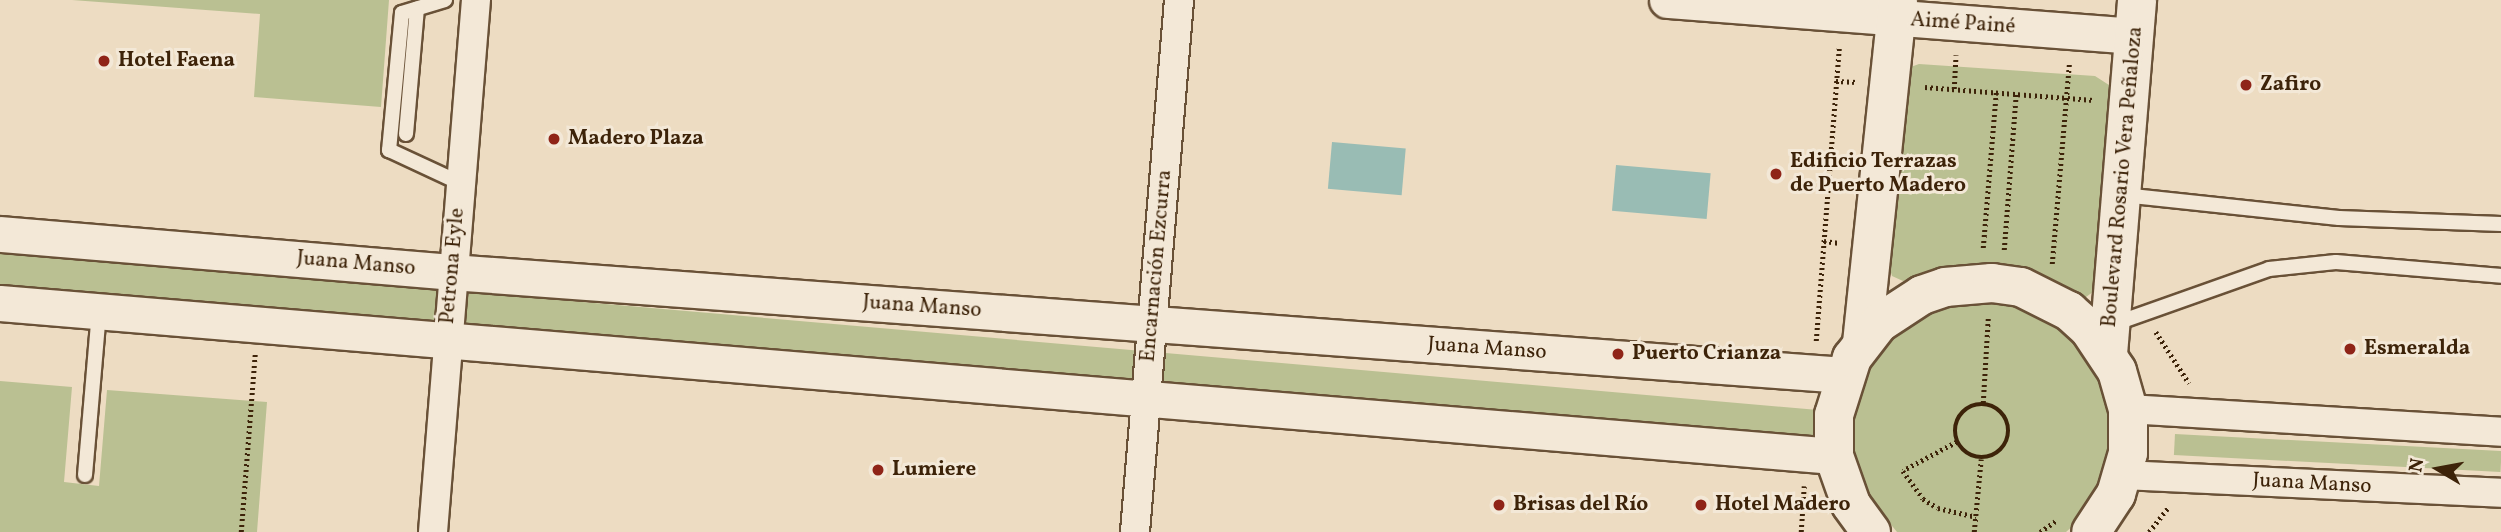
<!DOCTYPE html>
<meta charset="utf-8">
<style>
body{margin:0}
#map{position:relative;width:2501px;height:532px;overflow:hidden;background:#eddcc2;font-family:Vollkorn,serif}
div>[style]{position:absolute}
.green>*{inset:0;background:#bac092;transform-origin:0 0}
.water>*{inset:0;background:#99bcb4;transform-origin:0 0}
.path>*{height:4.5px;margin-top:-2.25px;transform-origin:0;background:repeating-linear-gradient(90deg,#3d2309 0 2px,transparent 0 5.5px)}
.path>.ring{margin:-2.25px;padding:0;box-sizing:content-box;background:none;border:4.5px solid #3d2309;border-radius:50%}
.roads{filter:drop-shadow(2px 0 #695137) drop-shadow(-2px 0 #695137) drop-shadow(0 2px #695137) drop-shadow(0 -2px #695137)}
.service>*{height:14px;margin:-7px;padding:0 7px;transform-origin:7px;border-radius:7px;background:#f3e8d7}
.minor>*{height:28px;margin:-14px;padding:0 14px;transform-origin:14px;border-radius:14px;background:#f3e8d7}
.tertiary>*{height:35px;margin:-17.5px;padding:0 17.5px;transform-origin:17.5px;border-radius:17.5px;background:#f3e8d7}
.secondary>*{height:38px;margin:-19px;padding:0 19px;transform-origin:19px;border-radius:19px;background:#f3e8d7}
.dots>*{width:19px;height:19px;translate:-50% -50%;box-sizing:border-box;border:4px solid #f3e8d7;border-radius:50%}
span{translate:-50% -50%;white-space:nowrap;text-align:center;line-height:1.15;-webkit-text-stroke:6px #f3e8d7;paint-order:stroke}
.street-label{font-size:21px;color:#3d2309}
.poi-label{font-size:21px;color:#3d2309;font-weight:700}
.left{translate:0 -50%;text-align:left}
.north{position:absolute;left:2403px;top:434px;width:70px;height:70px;-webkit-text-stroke:5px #f3e8d7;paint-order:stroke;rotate:280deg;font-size:19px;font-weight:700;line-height:28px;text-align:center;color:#3d2309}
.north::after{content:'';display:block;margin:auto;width:24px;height:32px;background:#3d2309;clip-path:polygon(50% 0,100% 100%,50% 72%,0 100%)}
</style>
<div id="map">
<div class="green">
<div style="clip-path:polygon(72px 0,389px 0,381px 107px,254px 97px,260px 14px)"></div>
<div style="clip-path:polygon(1919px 64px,2095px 76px,2109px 85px,2097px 289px,2086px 297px,2074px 296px,2023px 266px,1965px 264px,1903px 281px,1892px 276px,1888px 262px,1908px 68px)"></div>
<div style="left:0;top:251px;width:1828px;height:40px;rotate:5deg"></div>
<div style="clip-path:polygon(1989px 295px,2031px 304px,2095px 357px,2115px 438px,2107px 478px,2085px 515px,2066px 532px,1897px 532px,1862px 489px,1849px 444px,1852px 398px,1870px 355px,1902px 322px,1943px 301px)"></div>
<div style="clip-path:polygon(0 381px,72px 387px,64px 482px,99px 486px,107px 390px,267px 402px,257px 532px,0 532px)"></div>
<div style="left:2175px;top:434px;width:327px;height:21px;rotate:3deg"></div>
</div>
<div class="water">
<div style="left:1332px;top:142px;width:74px;height:47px;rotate:5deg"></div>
<div style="left:1616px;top:165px;width:95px;height:46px;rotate:5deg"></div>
</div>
<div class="path">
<div style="left:1836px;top:81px;width:21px;rotate:3deg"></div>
<div style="left:1925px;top:87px;width:169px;rotate:4.4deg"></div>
<div style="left:1954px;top:89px;width:34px;rotate:-87deg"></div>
<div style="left:1824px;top:241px;width:16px;rotate:7deg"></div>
<div style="left:1983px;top:248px;width:157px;rotate:-85.2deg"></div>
<div style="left:2004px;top:250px;width:156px;rotate:-85.6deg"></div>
<div style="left:2052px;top:264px;width:201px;rotate:-85.1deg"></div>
<div style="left:2156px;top:332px;width:61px;rotate:57.1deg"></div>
<div style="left:1816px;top:341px;width:296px;rotate:-85.5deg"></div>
<div style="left:1983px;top:403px;width:85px;rotate:-86.6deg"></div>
<div class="ring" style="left:1955px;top:404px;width:49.5px;height:49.5px"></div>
<div style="left:1957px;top:442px;width:61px;rotate:151.8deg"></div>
<div style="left:1903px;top:471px;width:34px;rotate:54deg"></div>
<div style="left:1923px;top:499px;width:17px;rotate:31deg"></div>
<div style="left:1938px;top:508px;width:39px;rotate:13deg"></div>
<div style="left:241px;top:532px;width:178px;rotate:-85.5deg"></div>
<div style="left:1801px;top:532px;width:46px;rotate:-86.3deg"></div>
<div style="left:1974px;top:532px;width:73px;rotate:-84.5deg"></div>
<div style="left:2040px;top:532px;width:19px;rotate:-35deg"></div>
<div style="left:2149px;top:532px;width:31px;rotate:-52deg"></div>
</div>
<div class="roads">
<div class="service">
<div style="left:445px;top:0;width:45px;rotate:163.2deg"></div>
<div style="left:402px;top:13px;width:138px;rotate:95.4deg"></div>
<div style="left:389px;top:150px;width:78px;rotate:24.9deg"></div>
<div style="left:406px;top:134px;width:126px;rotate:-85deg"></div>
<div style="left:2123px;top:195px;width:217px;rotate:6.1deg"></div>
<div style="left:2339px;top:218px;width:162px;rotate:2.1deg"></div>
<div style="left:2114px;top:324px;width:164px;rotate:-19.5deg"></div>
<div style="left:2269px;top:269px;width:67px;rotate:-6deg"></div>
<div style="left:2336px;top:262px;width:166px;rotate:4.8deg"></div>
<div style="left:85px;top:475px;width:164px;rotate:-85.1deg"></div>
</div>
<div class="minor">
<div style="left:2128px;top:409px;width:374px;rotate:3.5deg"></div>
<div style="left:2123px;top:475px;width:378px;rotate:2.7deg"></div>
<div style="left:433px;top:532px;width:534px;rotate:-85.38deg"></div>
<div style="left:1135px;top:532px;width:534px;rotate:-85.27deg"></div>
</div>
<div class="tertiary">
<div style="left:1667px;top:0;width:468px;rotate:4.4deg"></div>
<div style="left:0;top:234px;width:453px;rotate:4.8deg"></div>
<div style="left:451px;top:272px;width:1397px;rotate:4.23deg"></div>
<div style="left:0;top:303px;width:1840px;rotate:4.77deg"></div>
</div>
<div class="secondary">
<div style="left:1862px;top:343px;width:345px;rotate:-84deg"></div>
<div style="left:2108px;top:354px;width:355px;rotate:-85.3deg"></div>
<div style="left:1871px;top:532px;width:34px;rotate:-126deg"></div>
<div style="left:1851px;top:504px;width:51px;rotate:-109.5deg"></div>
<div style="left:1834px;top:456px;width:41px;rotate:-90deg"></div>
<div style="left:1834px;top:415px;width:60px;rotate:-72.5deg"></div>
<div style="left:1852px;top:358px;width:44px;rotate:-52.4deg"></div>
<div style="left:1879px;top:323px;width:51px;rotate:-33.1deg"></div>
<div style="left:1922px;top:295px;width:24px;rotate:-19deg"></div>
<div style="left:1945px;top:287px;width:47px;rotate:-4.9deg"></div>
<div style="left:1992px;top:283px;width:29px;rotate:8deg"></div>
<div style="left:2021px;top:287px;width:54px;rotate:26.6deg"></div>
<div style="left:2069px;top:311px;width:27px;rotate:42deg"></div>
<div style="left:2089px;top:329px;width:50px;rotate:56.3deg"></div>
<div style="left:2117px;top:371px;width:40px;rotate:74deg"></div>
<div style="left:2128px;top:409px;width:44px;rotate:90deg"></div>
<div style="left:2128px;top:453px;width:43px;rotate:106.3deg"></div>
<div style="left:2116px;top:494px;width:45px;rotate:123.3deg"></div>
</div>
</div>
<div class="dots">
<div style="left:104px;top:61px;background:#8f2418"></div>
<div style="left:2246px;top:85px;background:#8f2418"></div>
<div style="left:554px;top:139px;background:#8f2418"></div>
<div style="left:1776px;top:174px;background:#8f2418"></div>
<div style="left:2350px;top:349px;background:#8f2418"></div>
<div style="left:1618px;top:354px;background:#8f2418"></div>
<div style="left:878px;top:470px;background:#8f2418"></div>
<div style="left:1499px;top:505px;background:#8f2418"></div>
<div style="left:1701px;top:505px;background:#8f2418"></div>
</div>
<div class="street-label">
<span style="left:1963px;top:24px;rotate:4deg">Aimé Painé</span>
<span style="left:2123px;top:177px;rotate:-85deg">Boulevard Rosario Vera Peñaloza</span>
<span style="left:356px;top:264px;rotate:5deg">Juana Manso</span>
<span style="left:453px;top:266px;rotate:-85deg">Petrona Eyle</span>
<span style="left:1157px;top:266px;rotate:-85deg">Encarnación Ezcurra</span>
<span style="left:922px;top:307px;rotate:4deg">Juana Manso</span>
<span style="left:1487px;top:349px;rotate:4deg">Juana Manso</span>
<span style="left:2312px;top:484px;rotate:3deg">Juana Manso</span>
</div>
<div class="poi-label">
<span class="left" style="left:118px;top:61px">Hotel Faena</span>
<span class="left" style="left:2260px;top:85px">Zafiro</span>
<span class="left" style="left:568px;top:139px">Madero Plaza</span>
<span class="left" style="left:1790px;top:174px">Edificio Terrazas<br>de Puerto Madero</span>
<span class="left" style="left:2364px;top:349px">Esmeralda</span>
<span class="left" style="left:1632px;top:354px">Puerto Crianza</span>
<span class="left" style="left:892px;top:470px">Lumiere</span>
<span class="left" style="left:1513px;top:505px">Brisas del Río</span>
<span class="left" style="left:1715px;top:505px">Hotel Madero</span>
</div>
<div class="north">N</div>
</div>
